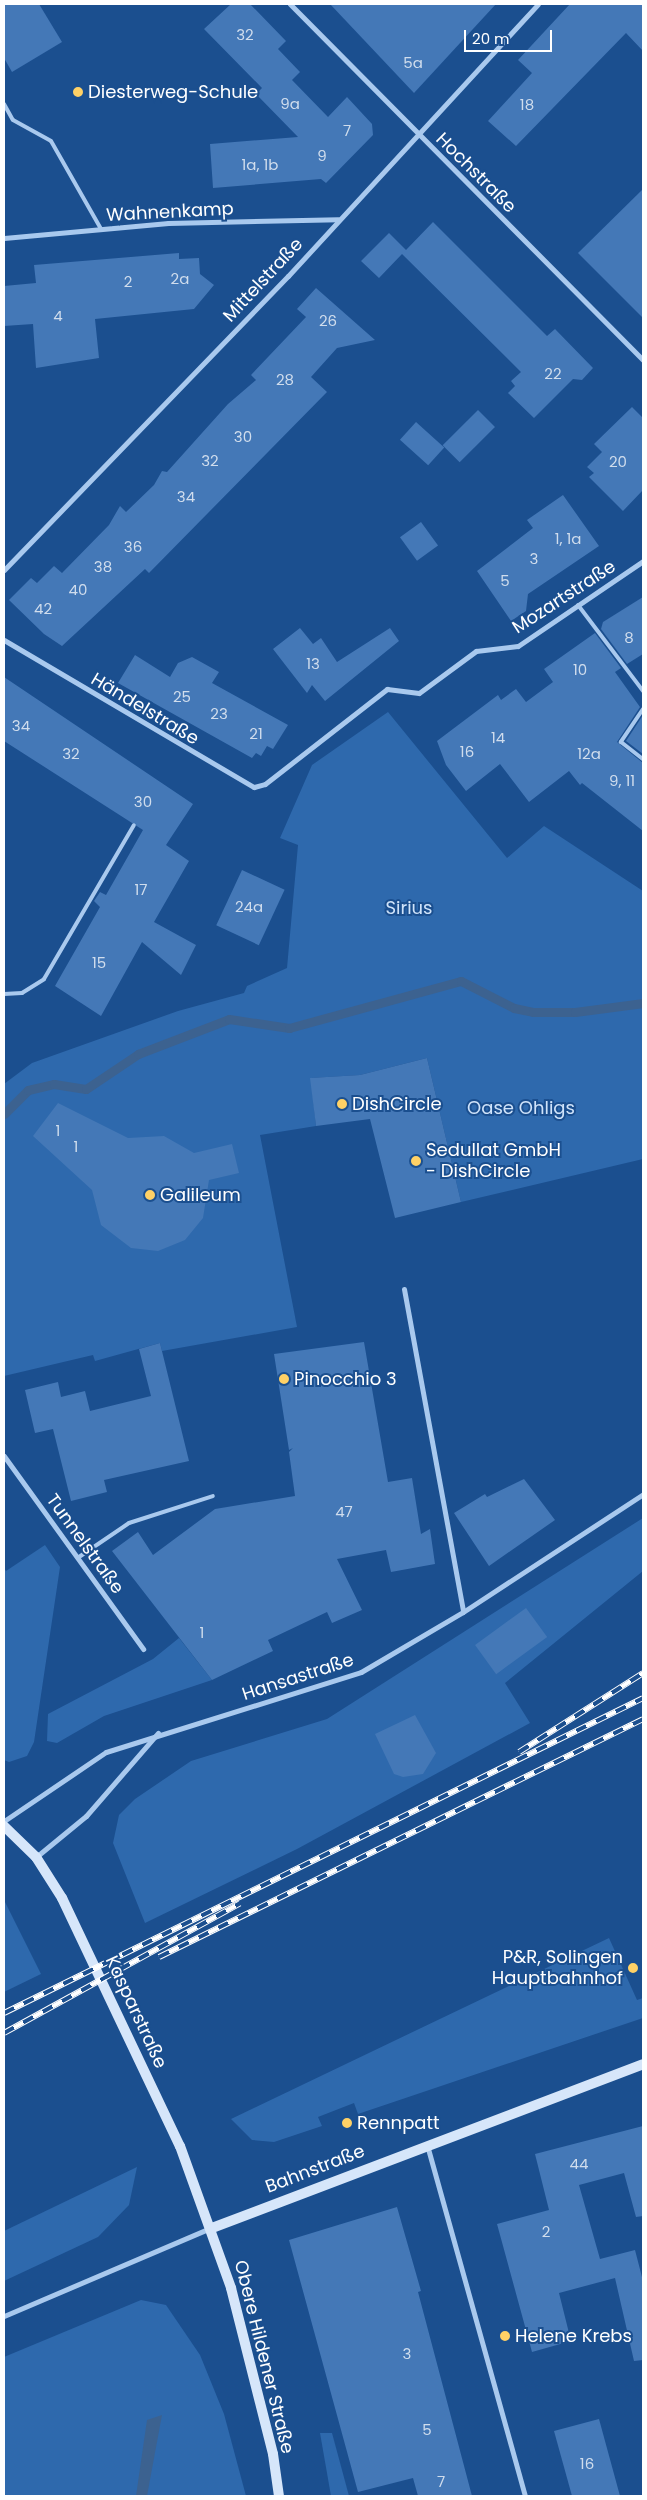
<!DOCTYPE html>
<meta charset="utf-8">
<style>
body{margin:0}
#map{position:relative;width:647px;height:2500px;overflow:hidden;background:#1b4f8f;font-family:Poppins,sans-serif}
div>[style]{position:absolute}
.green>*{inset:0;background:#2e69ad}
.water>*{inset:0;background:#3c6290}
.stream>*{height:9px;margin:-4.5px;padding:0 4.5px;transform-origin:4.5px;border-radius:4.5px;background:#3c6290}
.building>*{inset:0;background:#4478b7;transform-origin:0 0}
.lane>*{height:4px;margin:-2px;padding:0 2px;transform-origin:2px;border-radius:2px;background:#a9c9ee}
.street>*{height:5px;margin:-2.5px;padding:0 2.5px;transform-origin:2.5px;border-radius:2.5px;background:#a9c9ee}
.secondary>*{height:10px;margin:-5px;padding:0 5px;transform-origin:5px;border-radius:5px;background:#d6e6fa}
.rail>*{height:5.5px;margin-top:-2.75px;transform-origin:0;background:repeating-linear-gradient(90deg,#1b4f8f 0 11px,#fff 0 22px);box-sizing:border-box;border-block:1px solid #fff}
.dots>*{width:14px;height:14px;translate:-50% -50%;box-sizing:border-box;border:2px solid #1b4f8f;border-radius:50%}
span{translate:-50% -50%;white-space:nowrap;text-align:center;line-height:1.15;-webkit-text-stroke:4px #1b4f8f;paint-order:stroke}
.number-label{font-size:15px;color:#d0dded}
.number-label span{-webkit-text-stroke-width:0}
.poi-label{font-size:18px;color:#fff}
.left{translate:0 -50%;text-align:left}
.right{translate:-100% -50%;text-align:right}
.street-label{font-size:18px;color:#fff}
.park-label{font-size:18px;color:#cfe3fa}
.frame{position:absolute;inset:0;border:5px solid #fff;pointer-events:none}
.scale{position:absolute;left:464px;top:30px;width:88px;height:22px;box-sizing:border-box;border:2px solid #fff;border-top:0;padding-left:6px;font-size:15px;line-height:18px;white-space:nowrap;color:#fff;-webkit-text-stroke:4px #1b4f8f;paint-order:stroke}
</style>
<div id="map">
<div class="green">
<div style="clip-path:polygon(388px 712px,507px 858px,544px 826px,643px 891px,643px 1159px,461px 1202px,427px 1058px,360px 1075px,311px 1078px,316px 1126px,260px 1135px,297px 1327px,162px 1351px,160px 1343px,95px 1361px,93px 1355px,4px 1376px,4px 1084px,32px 1063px,178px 1011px,244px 993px,247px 986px,287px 968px,298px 845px,280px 838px,312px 765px)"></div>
<div style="clip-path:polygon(643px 1518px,643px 1571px,505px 1683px,530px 1723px,297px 1849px,145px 1923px,113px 1843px,119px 1815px,135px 1799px,191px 1761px,327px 1719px)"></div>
<div style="clip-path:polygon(45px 1545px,60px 1567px,34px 1742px,27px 1756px,9px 1762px,4px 1760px,4px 1568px,6px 1571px)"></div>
<div style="clip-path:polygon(179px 1638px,212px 1680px,104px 1716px,57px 1743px,47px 1741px,48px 1714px,153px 1659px)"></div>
<div style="clip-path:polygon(4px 1900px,41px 1974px,4px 1992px)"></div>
<div style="clip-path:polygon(609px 1938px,637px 2000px,643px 1998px,643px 2018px,358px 2114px,354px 2103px,318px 2117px,322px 2126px,274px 2142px,252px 2140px,231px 2119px)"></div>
<div style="clip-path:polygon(137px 2167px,129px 2205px,98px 2237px,4px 2281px,4px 2231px)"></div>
<div style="clip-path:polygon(141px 2300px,166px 2305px,200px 2355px,224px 2414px,246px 2496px,4px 2496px,4px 2357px)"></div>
<div style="clip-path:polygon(320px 2433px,332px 2433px,349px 2496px,331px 2496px)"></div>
</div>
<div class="water">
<div style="clip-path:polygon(162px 2415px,147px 2496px,136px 2496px,147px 2420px)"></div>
</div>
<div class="stream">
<div style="left:4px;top:1114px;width:34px;rotate:-45deg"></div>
<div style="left:28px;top:1090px;width:27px;rotate:-13deg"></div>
<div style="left:54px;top:1084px;width:32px;rotate:9deg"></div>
<div style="left:86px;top:1089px;width:63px;rotate:-33.9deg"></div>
<div style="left:138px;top:1054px;width:97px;rotate:-21deg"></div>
<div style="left:229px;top:1019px;width:61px;rotate:8.5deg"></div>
<div style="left:289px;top:1028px;width:178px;rotate:-15.3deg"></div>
<div style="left:461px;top:981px;width:59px;rotate:27deg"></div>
<div style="left:514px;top:1008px;width:19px;rotate:12deg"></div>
<div style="left:533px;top:1012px;width:42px"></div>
<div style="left:575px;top:1012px;width:69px;rotate:-7.5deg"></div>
</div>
<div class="building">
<div style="clip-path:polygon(4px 4px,39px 4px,62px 42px,12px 72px,4px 58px)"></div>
<div style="clip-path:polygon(231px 4px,250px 4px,286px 41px,278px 49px,300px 72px,292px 80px,328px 117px,347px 97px,372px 124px,373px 135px,326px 183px,321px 179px,213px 188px,210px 144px,298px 137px,256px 94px,262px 88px,204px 29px)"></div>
<div style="clip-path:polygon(330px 4px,496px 4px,414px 93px)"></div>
<div style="clip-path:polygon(570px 4px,643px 4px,643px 51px,626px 33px,516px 146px,488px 121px,532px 73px,518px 60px)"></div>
<div style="clip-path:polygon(643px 189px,643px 318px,578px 253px)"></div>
<div style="clip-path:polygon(433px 222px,547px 336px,555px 329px,593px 368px,582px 380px,573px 379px,534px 418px,508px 393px,515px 386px,511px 381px,521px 372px,402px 254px,379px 278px,361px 261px,389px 233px,406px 250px)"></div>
<div style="clip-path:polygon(179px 253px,179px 259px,199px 258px,200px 274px,214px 285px,194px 309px,95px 319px,99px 358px,36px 368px,33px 324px,4px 326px,4px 286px,36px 283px,34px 265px)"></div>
<div style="clip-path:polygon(316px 288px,375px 340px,337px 348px,311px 377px,327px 392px,149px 573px,145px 569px,62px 646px,44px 634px,9px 600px,31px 578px,37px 583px,54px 566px,62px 573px,109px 525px,120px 506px,126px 512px,154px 485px,162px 471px,167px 472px,228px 404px,256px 380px,251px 375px,306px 317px,297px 309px)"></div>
<div style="clip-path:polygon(632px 407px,643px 418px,643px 490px,623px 511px,589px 477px,594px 473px,587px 467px,602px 452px,594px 444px)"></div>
<div style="left:478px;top:410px;width:24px;height:50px;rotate:45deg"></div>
<div style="left:416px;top:422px;width:38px;height:24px;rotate:42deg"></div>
<div style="clip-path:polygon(563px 495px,599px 546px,528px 594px,526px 611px,511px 621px,477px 571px,533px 528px,527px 520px)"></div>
<div style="left:421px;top:522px;width:29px;height:26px;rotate:54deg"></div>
<div style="clip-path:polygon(643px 597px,643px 654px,627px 664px,601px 629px,603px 622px)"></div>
<div style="clip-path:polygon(300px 628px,313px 644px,321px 638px,337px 662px,390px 628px,399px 641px,325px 701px,312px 685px,307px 693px,273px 649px)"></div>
<div style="clip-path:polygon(595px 633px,621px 668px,615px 672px,640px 707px,617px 742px,643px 763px,643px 831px,582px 783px,580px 785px,569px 771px,529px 802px,500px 764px,466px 791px,446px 765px,437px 741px,498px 695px,501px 700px,516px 689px,526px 702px,553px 682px,544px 669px)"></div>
<div style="clip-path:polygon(135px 655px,170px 677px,178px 663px,192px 657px,219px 672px,212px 683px,288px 725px,273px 749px,267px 746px,261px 756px,256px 753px,252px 758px,118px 683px)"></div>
<div style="clip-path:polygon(4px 677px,193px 804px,166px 845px,189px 861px,154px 922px,196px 945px,181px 975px,142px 942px,101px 1016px,55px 986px,100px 907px,94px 901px,100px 892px,106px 895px,143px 830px,4px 741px)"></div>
<div style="clip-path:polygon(643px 715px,643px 754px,626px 741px)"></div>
<div style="left:242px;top:870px;width:47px;height:61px;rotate:25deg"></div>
<div style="clip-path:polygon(427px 1058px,461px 1202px,395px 1218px,370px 1119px,316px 1126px,310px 1078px,360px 1075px)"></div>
<div style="clip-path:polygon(58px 1103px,128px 1138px,164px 1136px,194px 1153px,232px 1144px,239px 1173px,209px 1180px,203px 1218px,185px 1240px,158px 1251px,131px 1248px,101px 1225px,92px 1190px,33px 1136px)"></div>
<div style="clip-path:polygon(364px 1342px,388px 1482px,412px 1478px,421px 1534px,430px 1529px,435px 1564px,391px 1572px,386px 1550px,337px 1559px,362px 1610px,332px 1623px,327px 1612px,268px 1640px,273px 1651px,212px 1680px,112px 1551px,138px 1532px,153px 1555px,215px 1509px,295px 1496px,289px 1452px,293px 1448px,289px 1450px,274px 1354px)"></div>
<div style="clip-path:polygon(160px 1343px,189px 1461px,104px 1480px,107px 1492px,71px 1501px,53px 1429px,35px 1433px,25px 1390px,58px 1382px,61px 1397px,85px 1391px,90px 1411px,151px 1396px,139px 1349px)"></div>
<div style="clip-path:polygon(524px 1479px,555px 1520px,489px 1566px,454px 1513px,485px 1494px,487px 1497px)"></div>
<div style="left:526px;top:1608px;width:36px;height:63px;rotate:54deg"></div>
<div style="clip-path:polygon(415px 1715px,436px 1753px,423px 1774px,403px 1777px,394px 1774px,375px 1734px)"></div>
<div style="clip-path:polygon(643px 2126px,643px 2216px,636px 2217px,624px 2173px,579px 2185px,600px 2259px,635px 2250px,643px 2281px,643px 2360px,634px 2361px,615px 2278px,559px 2293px,571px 2341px,532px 2352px,497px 2224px,549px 2210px,535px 2154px)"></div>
<div style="clip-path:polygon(397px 2207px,421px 2291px,418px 2292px,472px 2496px,418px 2496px,413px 2478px,358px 2492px,289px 2240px)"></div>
<div style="clip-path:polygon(599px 2419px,620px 2496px,572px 2496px,554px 2431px)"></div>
</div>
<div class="lane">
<div style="left:4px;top:104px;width:18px;rotate:61deg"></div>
<div style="left:13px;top:120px;width:43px;rotate:28.9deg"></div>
<div style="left:51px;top:141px;width:101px;rotate:60.4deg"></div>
<div style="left:578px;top:605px;width:108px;rotate:52.9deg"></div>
<div style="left:643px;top:709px;width:40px;rotate:124deg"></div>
<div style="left:621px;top:742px;width:28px;rotate:38deg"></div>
<div style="left:4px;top:994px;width:18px;rotate:-3deg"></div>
<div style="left:22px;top:993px;width:26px;rotate:-32deg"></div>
<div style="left:44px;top:979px;width:178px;rotate:-59.7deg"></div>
<div style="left:79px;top:1557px;width:60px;rotate:-34.2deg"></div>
<div style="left:129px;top:1523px;width:88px;rotate:-17.8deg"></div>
</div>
<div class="street">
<div style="left:290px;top:4px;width:501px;rotate:45.24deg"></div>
<div style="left:4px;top:238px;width:165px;rotate:-5.2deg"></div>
<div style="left:168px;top:223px;width:170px;rotate:-1.3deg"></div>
<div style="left:4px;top:570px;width:409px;rotate:-46deg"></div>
<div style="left:288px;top:276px;width:369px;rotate:-47.4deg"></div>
<div style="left:4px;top:640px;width:290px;rotate:30.5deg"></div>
<div style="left:254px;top:787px;width:11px;rotate:-15deg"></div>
<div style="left:265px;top:784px;width:155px;rotate:-37.9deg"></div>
<div style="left:387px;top:689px;width:32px;rotate:7deg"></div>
<div style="left:419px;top:693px;width:71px;rotate:-36.4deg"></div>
<div style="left:476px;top:651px;width:42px;rotate:-6.8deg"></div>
<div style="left:518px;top:646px;width:151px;rotate:-34.2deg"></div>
<div style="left:404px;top:1289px;width:328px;rotate:79.6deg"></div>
<div style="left:4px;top:1456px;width:238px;rotate:54.2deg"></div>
<div style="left:4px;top:1821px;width:123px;rotate:-34.1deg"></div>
<div style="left:106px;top:1752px;width:267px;rotate:-17.4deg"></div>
<div style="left:361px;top:1672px;width:118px;rotate:-30.5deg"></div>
<div style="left:463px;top:1612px;width:215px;rotate:-33.2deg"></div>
<div style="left:36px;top:1857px;width:65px;rotate:-39.4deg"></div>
<div style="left:86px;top:1816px;width:110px;rotate:-49.1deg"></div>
<div style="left:427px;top:2145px;width:364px;rotate:74.4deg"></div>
<div style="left:4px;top:2316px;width:224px;rotate:-23.1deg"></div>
</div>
<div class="secondary">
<div style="left:4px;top:1826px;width:45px;rotate:44.1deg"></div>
<div style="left:36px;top:1857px;width:49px;rotate:57.6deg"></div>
<div style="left:62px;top:1898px;width:275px;rotate:64.6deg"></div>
<div style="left:180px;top:2146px;width:151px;rotate:70.2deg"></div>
<div style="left:231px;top:2288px;width:171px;rotate:75.8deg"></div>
<div style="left:273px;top:2454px;width:42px;rotate:81.9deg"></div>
<div style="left:212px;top:2228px;width:461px;rotate:-20.8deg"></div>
</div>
<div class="rail">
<div style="left:519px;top:1752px;width:147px;rotate:-32.5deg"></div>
<div style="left:159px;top:1957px;width:539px;rotate:-26.18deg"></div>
<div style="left:4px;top:2013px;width:712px;rotate:-26.24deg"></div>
<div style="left:4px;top:2033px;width:269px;rotate:-28.8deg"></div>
</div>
<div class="dots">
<div style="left:78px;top:92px;background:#ffd166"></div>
<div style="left:342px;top:1104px;background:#ffd166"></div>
<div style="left:416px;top:1161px;background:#ffd166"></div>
<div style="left:150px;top:1195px;background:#ffd166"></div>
<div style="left:284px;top:1379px;background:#ffd166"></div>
<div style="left:633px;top:1968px;background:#ffd166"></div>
<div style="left:347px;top:2123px;background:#ffd166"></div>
<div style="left:505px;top:2336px;background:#ffd166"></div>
</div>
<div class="number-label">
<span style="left:245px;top:35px">32</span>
<span style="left:413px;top:63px">5a</span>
<span style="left:290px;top:104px">9a</span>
<span style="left:527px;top:105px">18</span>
<span style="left:347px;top:131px">7</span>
<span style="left:322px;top:156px">9</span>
<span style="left:260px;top:165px">1a, 1b</span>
<span style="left:180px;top:279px">2a</span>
<span style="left:128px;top:282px">2</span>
<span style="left:58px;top:316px">4</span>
<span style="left:328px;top:321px">26</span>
<span style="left:553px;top:374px">22</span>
<span style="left:285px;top:380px">28</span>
<span style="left:243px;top:437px">30</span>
<span style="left:210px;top:461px">32</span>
<span style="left:618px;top:462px">20</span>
<span style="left:186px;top:497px">34</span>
<span style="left:568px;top:539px">1, 1a</span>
<span style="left:133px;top:547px">36</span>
<span style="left:534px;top:559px">3</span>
<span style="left:103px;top:567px">38</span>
<span style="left:505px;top:581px">5</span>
<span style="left:78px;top:590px">40</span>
<span style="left:43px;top:609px">42</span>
<span style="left:629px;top:638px">8</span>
<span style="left:313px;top:664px">13</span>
<span style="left:580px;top:670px">10</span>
<span style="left:182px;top:697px">25</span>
<span style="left:219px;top:714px">23</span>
<span style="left:21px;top:726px">34</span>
<span style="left:256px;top:734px">21</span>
<span style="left:498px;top:738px">14</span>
<span style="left:467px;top:752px">16</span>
<span style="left:71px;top:754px">32</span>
<span style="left:589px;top:754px">12a</span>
<span style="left:622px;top:781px">9, 11</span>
<span style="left:143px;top:802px">30</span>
<span style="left:141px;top:890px">17</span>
<span style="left:249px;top:907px">24a</span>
<span style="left:99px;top:963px">15</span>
<span style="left:58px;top:1131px">1</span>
<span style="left:76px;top:1147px">1</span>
<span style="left:344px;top:1512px">47</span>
<span style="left:202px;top:1633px">1</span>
<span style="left:579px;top:2164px">44</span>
<span style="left:546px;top:2232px">2</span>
<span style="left:407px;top:2354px">3</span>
<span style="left:427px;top:2430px">5</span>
<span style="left:587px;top:2464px">16</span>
<span style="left:441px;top:2482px">7</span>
</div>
<div class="poi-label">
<span class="left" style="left:88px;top:92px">Diesterweg-Schule</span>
<span class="left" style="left:352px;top:1104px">DishCircle</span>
<span class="left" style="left:426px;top:1161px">Sedullat GmbH<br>- DishCircle</span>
<span class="left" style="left:160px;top:1195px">Galileum</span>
<span class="left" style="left:294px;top:1379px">Pinocchio 3</span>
<span class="right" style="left:623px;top:1968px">P&amp;R, Solingen<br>Hauptbahnhof</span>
<span class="left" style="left:357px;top:2123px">Rennpatt</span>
<span class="left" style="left:515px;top:2336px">Helene Krebs</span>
</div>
<div class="street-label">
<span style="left:476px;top:173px;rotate:45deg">Hochstraße</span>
<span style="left:170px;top:212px;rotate:-3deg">Wahnenkamp</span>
<span style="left:263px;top:280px;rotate:-47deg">Mittelstraße</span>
<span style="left:564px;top:597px;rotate:-33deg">Mozartstraße</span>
<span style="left:145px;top:709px;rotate:31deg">Händelstraße</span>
<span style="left:85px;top:1544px;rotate:54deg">Tunnelstraße</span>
<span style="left:298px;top:1677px;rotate:-18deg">Hansastraße</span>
<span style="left:136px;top:2012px;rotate:65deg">Kasparstraße</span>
<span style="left:315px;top:2169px;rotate:-21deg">Bahnstraße</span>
<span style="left:264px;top:2357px;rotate:76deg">Obere Hildener Straße</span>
</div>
<div class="park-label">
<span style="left:409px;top:908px">Sirius</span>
<span style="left:521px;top:1108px">Oase Ohligs</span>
</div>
<div class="frame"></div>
<div class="scale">20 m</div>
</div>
